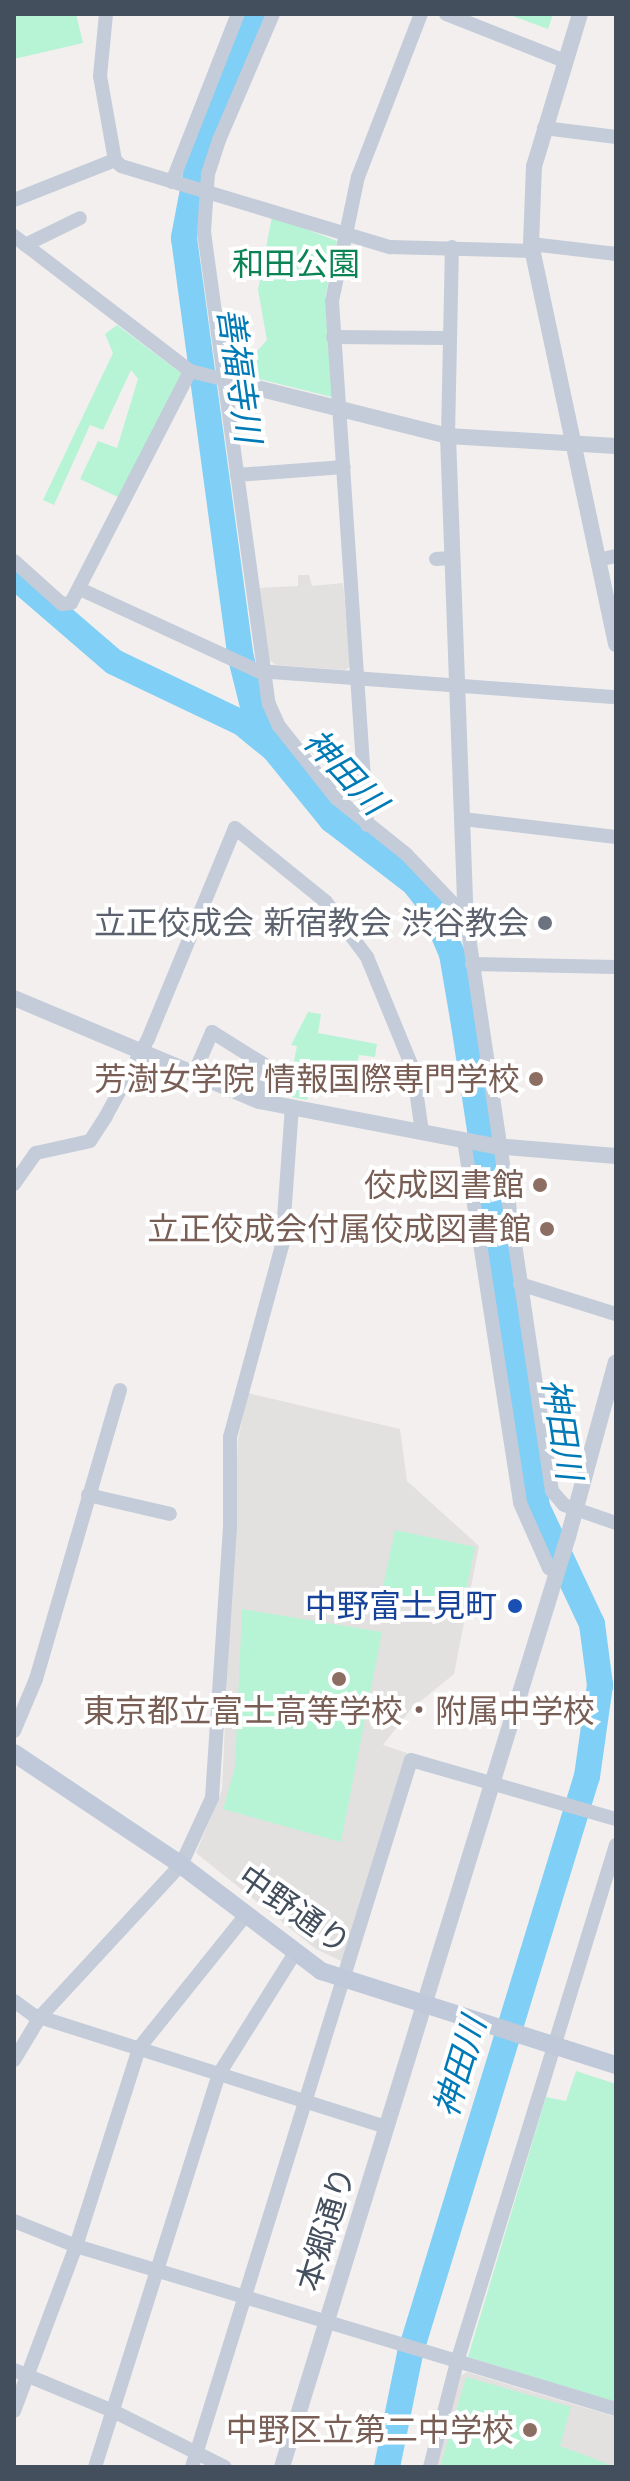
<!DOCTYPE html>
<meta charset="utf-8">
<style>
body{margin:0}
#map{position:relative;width:630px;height:2481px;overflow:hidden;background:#f2efee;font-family:Jost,"Noto Sans JP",sans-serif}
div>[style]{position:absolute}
.education>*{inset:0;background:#e3e0e0}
.green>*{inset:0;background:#b7f4d6;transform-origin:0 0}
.river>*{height:26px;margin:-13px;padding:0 13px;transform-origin:13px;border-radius:13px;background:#7fcff6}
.minor>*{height:14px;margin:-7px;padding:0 7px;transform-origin:7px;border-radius:7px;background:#c3ccd8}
.tertiary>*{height:16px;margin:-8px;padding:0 8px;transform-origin:8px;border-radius:8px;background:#c3ccd8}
.secondary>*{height:18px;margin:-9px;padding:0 9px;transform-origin:9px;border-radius:9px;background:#bfc9da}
.dots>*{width:22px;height:22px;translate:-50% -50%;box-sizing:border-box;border:4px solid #fff;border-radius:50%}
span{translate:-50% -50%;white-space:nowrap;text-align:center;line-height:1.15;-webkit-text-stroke:8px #fff;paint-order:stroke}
.park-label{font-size:32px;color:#0c8355}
.worship-label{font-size:32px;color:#5b616d}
.right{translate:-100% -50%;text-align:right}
.education-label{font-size:32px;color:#785e54}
.transit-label{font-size:32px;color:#164399}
.street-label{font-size:32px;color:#444f5e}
.water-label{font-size:34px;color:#007ab6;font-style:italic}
.frame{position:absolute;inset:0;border:16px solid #444f5e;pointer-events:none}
</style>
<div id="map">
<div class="education">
<div style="clip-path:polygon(298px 575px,309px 575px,312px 586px,343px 583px,351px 665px,346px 670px,276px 665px,267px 658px,259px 588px,298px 586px)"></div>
<div style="clip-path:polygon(248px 1393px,400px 1429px,407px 1481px,479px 1546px,454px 1674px,411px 1709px,383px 1745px,407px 1753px,343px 1962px,316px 1949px,196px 1853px,222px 1790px,238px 1439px)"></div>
<div style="clip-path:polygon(467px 2372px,616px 2417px,616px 2467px,436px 2467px,460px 2376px)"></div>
</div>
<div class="green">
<div style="clip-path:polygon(14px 14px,76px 14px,83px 43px,14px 59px)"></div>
<div style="clip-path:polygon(507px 14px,553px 14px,548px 29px)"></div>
<div style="clip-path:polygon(272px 216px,337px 241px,325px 298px,332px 397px,231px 372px,226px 355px,258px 350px,267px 340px,258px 290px)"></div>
<div style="clip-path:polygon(117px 325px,182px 374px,120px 498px,80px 479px,98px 441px,117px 448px,138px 379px,131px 370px,103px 430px,90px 425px,54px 505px,43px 500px,113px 353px,105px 334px)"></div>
<div style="clip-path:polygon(308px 1012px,321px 1014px,318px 1033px,377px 1044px,375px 1057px,359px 1055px,355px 1077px,313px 1069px,307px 1100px,287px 1096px,297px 1046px,291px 1045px)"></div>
<div style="left:395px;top:1530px;width:82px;height:67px;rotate:12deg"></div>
<div style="clip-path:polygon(242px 1609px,382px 1632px,341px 1842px,223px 1809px,235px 1767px)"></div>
<div style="clip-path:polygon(576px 2071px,616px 2084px,616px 2402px,468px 2357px,546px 2097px,566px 2101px)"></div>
<div style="clip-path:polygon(466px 2377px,571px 2407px,560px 2446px,616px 2467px,440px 2467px)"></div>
</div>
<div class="river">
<div style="left:252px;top:14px;width:132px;rotate:111.7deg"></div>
<div style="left:203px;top:137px;width:103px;rotate:100.7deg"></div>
<div style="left:184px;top:238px;width:424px;rotate:82.3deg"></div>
<div style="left:241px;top:658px;width:58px;rotate:76deg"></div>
<div style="left:255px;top:714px;width:31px;rotate:61deg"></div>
<div style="left:14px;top:576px;width:132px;rotate:40.7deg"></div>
<div style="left:114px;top:662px;width:142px;rotate:25.5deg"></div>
<div style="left:242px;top:723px;width:41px;rotate:39.1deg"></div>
<div style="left:274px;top:749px;width:92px;rotate:50.8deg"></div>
<div style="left:332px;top:820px;width:103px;rotate:37.5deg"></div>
<div style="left:414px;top:883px;width:28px;rotate:52deg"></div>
<div style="left:431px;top:905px;width:53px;rotate:66.8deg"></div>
<div style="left:452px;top:954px;width:71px;rotate:80.3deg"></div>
<div style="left:464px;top:1024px;width:488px;rotate:81.4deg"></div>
<div style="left:537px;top:1507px;width:129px;rotate:64.8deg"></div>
<div style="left:592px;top:1624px;width:62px;rotate:82.5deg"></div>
<div style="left:600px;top:1685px;width:92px;rotate:98.1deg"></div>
<div style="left:587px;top:1776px;width:604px;rotate:107.03deg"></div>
<div style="left:410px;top:2354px;width:115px;rotate:101.5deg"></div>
</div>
<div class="minor">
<div style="left:106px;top:14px;width:62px;rotate:95.5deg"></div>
<div style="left:100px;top:76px;width:85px;rotate:79.9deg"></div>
<div style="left:115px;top:160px;width:8px;rotate:45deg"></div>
<div style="left:121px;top:166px;width:281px;rotate:16.8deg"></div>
<div style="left:390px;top:247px;width:142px;rotate:1.6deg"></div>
<div style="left:273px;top:14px;width:137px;rotate:113.2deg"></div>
<div style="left:219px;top:140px;width:35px;rotate:108deg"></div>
<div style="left:208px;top:173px;width:59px;rotate:93.9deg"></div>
<div style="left:204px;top:232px;width:476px;rotate:82.2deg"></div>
<div style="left:269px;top:704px;width:24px;rotate:66deg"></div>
<div style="left:279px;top:726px;width:92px;rotate:51.6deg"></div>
<div style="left:336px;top:798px;width:90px;rotate:38.7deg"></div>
<div style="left:406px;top:854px;width:87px;rotate:46.4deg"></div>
<div style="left:466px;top:917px;width:580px;rotate:81.48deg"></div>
<div style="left:552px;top:1491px;width:18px;rotate:49deg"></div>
<div style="left:564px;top:1505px;width:55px;rotate:19.1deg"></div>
<div style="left:446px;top:14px;width:128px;rotate:21.6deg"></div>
<div style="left:544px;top:128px;width:73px;rotate:7.1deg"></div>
<div style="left:172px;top:182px;width:180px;rotate:-68.6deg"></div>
<div style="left:14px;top:200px;width:109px;rotate:-21.6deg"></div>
<div style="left:14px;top:236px;width:222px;rotate:37.5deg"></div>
<div style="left:190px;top:371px;width:36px;rotate:14deg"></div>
<div style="left:531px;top:244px;width:86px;rotate:6.7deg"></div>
<div style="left:25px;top:245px;width:61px;rotate:-26.1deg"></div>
<div style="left:333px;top:337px;width:115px;rotate:0.5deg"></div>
<div style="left:448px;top:436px;width:189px;rotate:-88.8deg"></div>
<div style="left:237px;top:475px;width:107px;rotate:-4.3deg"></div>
<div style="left:436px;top:559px;width:15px;rotate:-4deg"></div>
<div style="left:598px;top:560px;width:18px;rotate:-13deg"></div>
<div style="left:14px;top:561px;width:64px;rotate:41.9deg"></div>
<div style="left:62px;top:604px;width:9px;rotate:-6deg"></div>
<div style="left:71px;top:603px;width:261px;rotate:-62.8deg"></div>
<div style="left:82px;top:590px;width:194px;rotate:24.7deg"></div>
<div style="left:258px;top:671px;width:359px;rotate:4.2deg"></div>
<div style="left:463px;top:819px;width:154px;rotate:6.7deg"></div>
<div style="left:367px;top:825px;width:525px;rotate:-93.82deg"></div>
<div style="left:332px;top:301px;width:127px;rotate:-78.2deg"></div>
<div style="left:358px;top:177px;width:175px;rotate:-68.9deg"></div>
<div style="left:472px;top:964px;width:144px;rotate:1.2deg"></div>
<div style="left:193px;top:1076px;width:48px;rotate:-66.6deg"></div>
<div style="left:212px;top:1032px;width:62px;rotate:31.9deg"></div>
<div style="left:265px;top:1065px;width:36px;rotate:99deg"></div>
<div style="left:464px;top:1140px;width:367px;rotate:81.2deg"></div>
<div style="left:520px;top:1503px;width:71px;rotate:66deg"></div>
<div style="left:549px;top:1568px;width:9px;rotate:32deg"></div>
<div style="left:14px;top:1184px;width:38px;rotate:-55deg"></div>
<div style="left:36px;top:1153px;width:55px;rotate:-12.5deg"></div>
<div style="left:90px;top:1141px;width:30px;rotate:-57deg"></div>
<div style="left:106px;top:1116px;width:88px;rotate:-61.4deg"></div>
<div style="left:148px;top:1039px;width:228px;rotate:-67.6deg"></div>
<div style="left:235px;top:828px;width:117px;rotate:39.1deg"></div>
<div style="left:326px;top:902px;width:69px;rotate:53.3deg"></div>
<div style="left:367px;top:957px;width:121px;rotate:67.7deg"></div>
<div style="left:413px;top:1069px;width:64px;rotate:81.9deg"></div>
<div style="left:520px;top:1284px;width:101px;rotate:17.4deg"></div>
<div style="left:88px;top:1495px;width:84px;rotate:13deg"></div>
<div style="left:14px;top:1731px;width:56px;rotate:-67.1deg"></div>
<div style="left:36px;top:1679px;width:301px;rotate:-73.8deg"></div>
<div style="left:14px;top:2001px;width:24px;rotate:36deg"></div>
<div style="left:33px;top:2015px;width:370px;rotate:17.6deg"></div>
<div style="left:14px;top:2060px;width:50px;rotate:-58.8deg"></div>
<div style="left:40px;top:2017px;width:207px;rotate:-47.2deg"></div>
<div style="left:181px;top:1865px;width:74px;rotate:-65.2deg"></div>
<div style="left:212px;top:1798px;width:271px;rotate:-86.2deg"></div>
<div style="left:230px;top:1528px;width:91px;rotate:-90deg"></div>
<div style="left:230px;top:1437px;width:198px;rotate:-74.8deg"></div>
<div style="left:282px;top:1246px;width:138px;rotate:-85.9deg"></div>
<div style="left:14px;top:2221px;width:67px;rotate:22deg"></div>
<div style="left:76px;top:2246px;width:564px;rotate:16.8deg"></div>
<div style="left:14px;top:2370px;width:107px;rotate:22.5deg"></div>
<div style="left:113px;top:2411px;width:125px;rotate:26.6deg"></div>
<div style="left:14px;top:2411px;width:176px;rotate:-69.4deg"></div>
<div style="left:76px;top:2246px;width:208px;rotate:-72.3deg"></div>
<div style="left:139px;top:2048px;width:171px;rotate:-51.2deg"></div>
<div style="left:95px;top:2467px;width:412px;rotate:-72.5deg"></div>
<div style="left:219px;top:2074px;width:143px;rotate:-57.9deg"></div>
<div style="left:192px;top:2467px;width:740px;rotate:-72.79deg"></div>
<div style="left:411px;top:1760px;width:213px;rotate:16.1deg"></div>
<div style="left:430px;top:2467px;width:108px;rotate:-75.6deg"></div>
<div style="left:457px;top:2362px;width:541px;rotate:-72.91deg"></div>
</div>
<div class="tertiary">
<div style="left:580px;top:14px;width:159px;rotate:106.8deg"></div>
<div style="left:534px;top:166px;width:78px;rotate:92.2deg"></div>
<div style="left:531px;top:244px;width:409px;rotate:78deg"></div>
<div style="left:225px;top:380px;width:230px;rotate:14.1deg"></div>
<div style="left:448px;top:436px;width:168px;rotate:3.4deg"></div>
<div style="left:448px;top:436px;width:481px;rotate:87.9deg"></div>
<div style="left:14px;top:998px;width:266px;rotate:22.8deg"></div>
<div style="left:259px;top:1101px;width:239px;rotate:10.8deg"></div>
<div style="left:494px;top:1146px;width:122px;rotate:4.7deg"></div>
<div style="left:282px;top:2467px;width:973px;rotate:-72.91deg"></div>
<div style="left:568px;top:1537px;width:181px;rotate:-74.7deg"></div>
</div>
<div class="secondary">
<div style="left:14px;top:1753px;width:201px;rotate:33.8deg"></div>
<div style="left:181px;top:1865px;width:176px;rotate:37.1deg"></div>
<div style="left:321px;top:1971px;width:310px;rotate:17.7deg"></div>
</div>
<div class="dots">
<div style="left:545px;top:923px;background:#6b7280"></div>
<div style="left:536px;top:1079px;background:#8d6e63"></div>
<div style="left:540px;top:1185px;background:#8d6e63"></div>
<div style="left:547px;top:1229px;background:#8d6e63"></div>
<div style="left:515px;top:1606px;background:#1a4fb4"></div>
<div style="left:339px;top:1679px;background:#8d6e63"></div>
<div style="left:530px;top:2430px;background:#8d6e63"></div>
</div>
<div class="park-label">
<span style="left:296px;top:264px">和田公園</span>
</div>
<div class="worship-label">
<span class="right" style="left:529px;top:923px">立正佼成会 新宿教会 渋谷教会</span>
</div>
<div class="education-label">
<span class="right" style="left:520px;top:1079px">芳澍女学院 情報国際専門学校</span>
<span class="right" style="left:524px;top:1185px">佼成図書館</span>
<span class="right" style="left:531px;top:1229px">立正佼成会付属佼成図書館</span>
<span style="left:339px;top:1711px">東京都立富士高等学校・附属中学校</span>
<span class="right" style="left:514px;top:2430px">中野区立第二中学校</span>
</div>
<div class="transit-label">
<span class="right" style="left:497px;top:1606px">中野富士見町</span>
</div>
<div class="street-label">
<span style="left:294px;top:1910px;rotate:35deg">中野通り</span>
<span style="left:326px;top:2229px;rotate:-73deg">本郷通り</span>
</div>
<div class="water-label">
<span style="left:239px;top:375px;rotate:82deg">善福寺川</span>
<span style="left:345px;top:772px;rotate:47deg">神田川</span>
<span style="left:562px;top:1429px;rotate:81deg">神田川</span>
<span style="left:460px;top:2067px;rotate:-73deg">神田川</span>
</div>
<div class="frame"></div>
</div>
